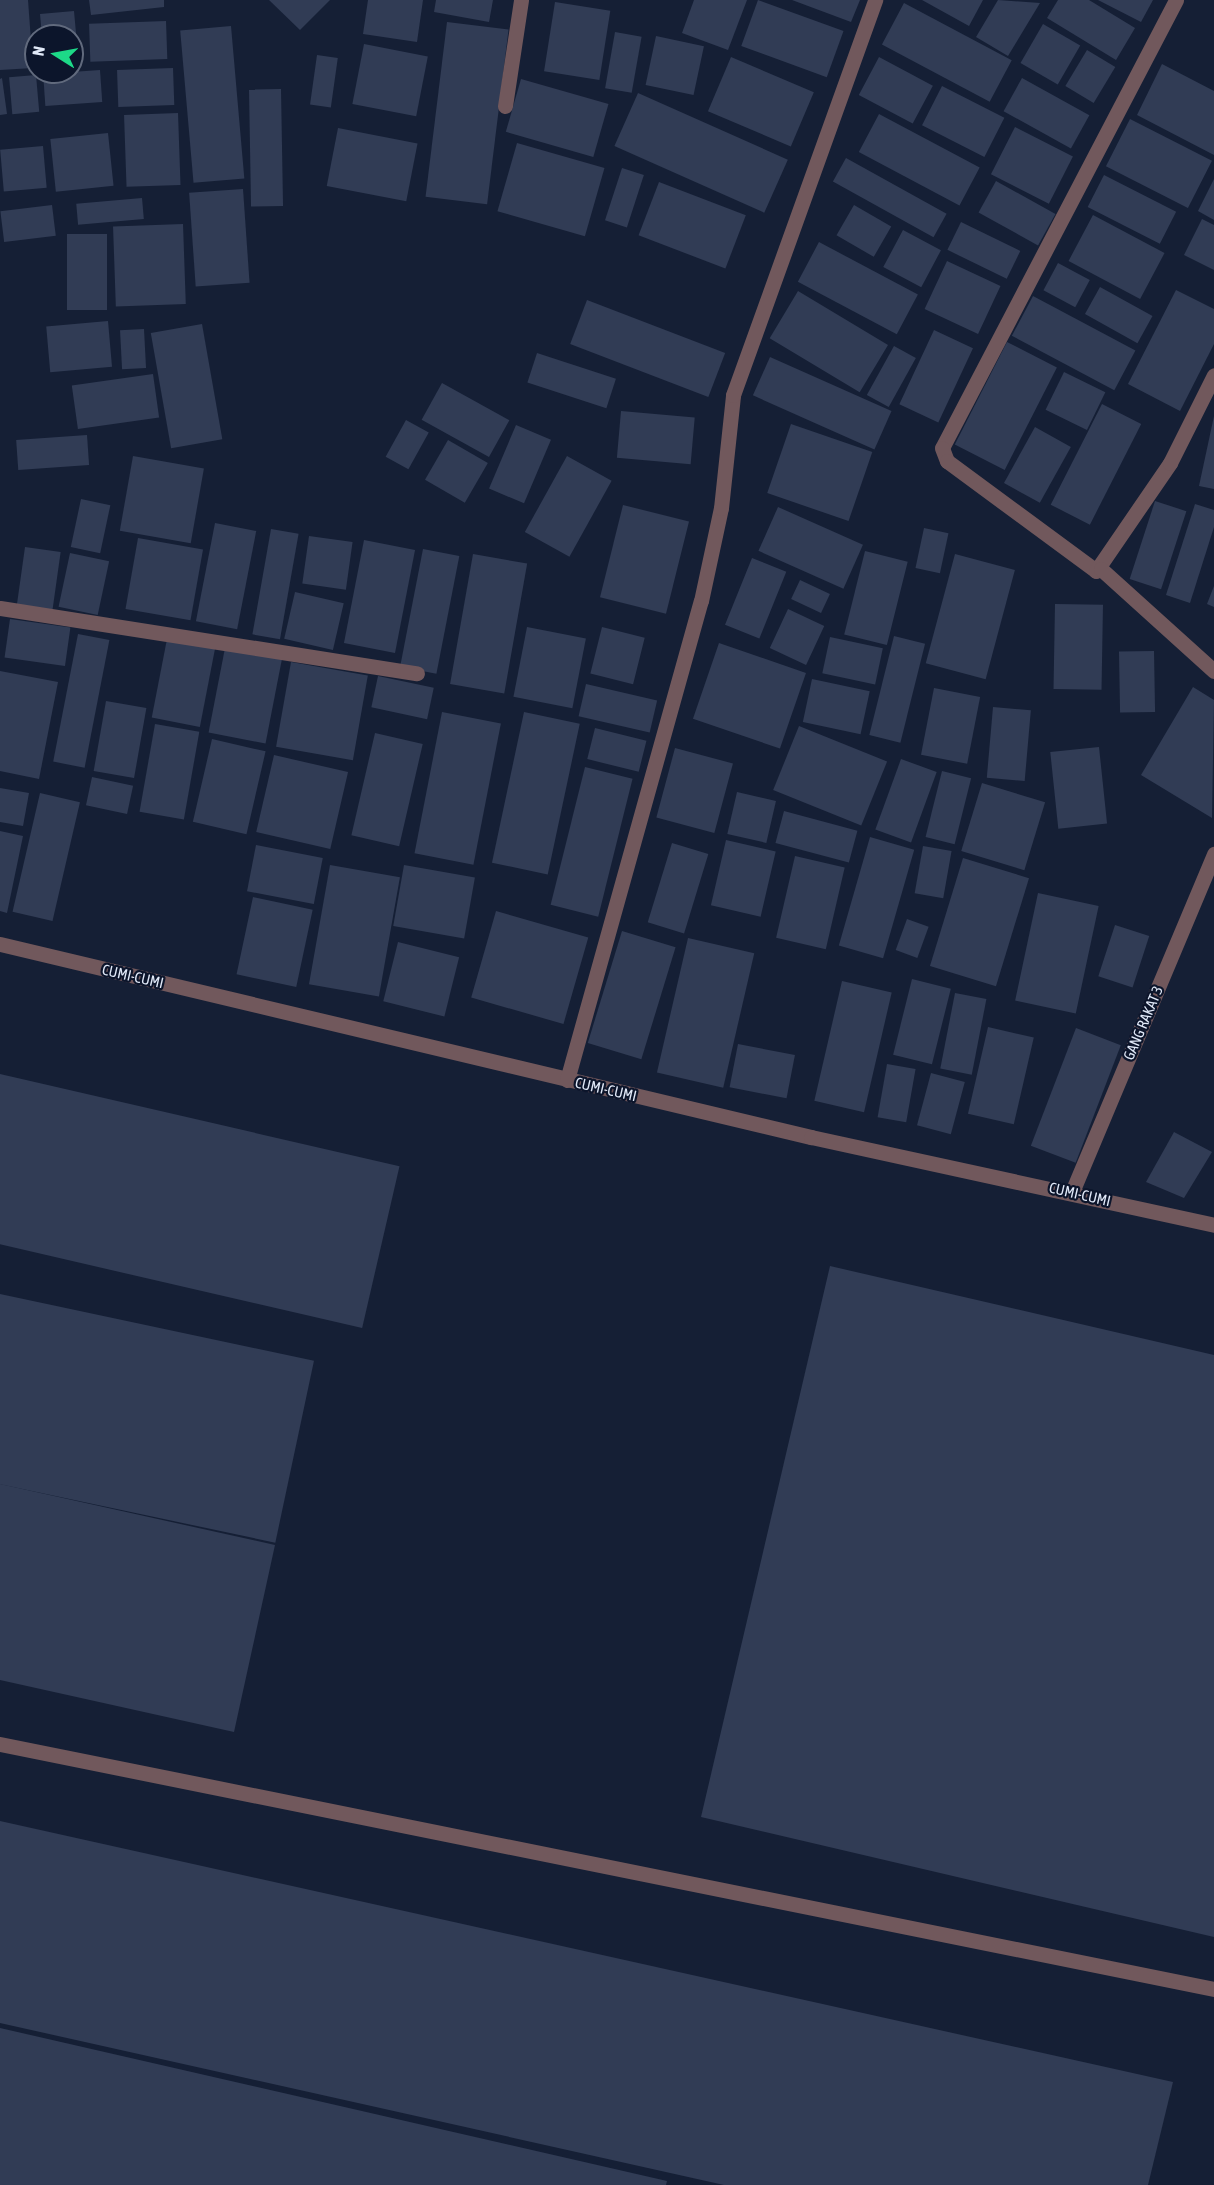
<!DOCTYPE html>
<style>
body{margin:0}
#map{position:relative;width:1214px;height:2185px;overflow:hidden;background:#151f35;font-family:"Asap Condensed",sans-serif}
div>[style]{position:absolute}
.building>*{inset:0;background:#313c55;transform-origin:0 0}
.lane>*{height:15px;margin:-7.5px;padding:0 7.5px;transform-origin:7.5px;border-radius:7.5px;background:#71585c}
.street>*{height:15px;margin:-7.5px;padding:0 7.5px;transform-origin:7.5px;border-radius:7.5px;background:#71585c}
span{translate:-50% -50%;white-space:nowrap;text-align:center;line-height:1.15;-webkit-text-stroke:4.5px #0c152b;paint-order:stroke}
.street-label{font-size:15px;color:#e1e9f8}
.north{position:absolute;left:24px;top:24px;width:60px;height:60px;box-sizing:border-box;background:#0c152b;border:2px solid #616a7d;border-radius:50%;rotate:281deg;font-size:16px;font-weight:700;line-height:24px;text-align:center;color:#e1e9f8}
.north::after{content:'';display:block;margin:auto;width:21px;height:27px;background:#1dd988;clip-path:polygon(50% 0,100% 100%,50% 72%,0 100%)}
</style>
<div id="map">
<div class="building">
<div style="clip-path:polygon(0 0,28px 0,33px 68px,0 70px)"></div>
<div style="clip-path:polygon(89px 0,164px 0,164px 7px,91px 15px)"></div>
<div style="clip-path:polygon(269px 0,330px 0,300px 30px)"></div>
<div style="clip-path:polygon(368px 0,423px 0,417px 42px,363px 34px)"></div>
<div style="clip-path:polygon(436px 0,493px 0,489px 22px,434px 12px)"></div>
<div style="clip-path:polygon(694px 0,747px 0,728px 50px,682px 33px)"></div>
<div style="left:758px;top:0;width:91px;height:49px;rotate:20deg"></div>
<div style="clip-path:polygon(792px 0,860px 0,851px 22px)"></div>
<div style="clip-path:polygon(922px 0,983px 0,969px 26px)"></div>
<div style="clip-path:polygon(998px 0,1040px 3px,1008px 56px,976px 37px)"></div>
<div style="clip-path:polygon(1058px 0,1089px 0,1135px 28px,1116px 60px,1047px 18px)"></div>
<div style="clip-path:polygon(1098px 0,1153px 0,1141px 22px)"></div>
<div style="left:555px;top:2px;width:56px;height:70px;rotate:9deg"></div>
<div style="left:904px;top:3px;width:122px;height:47px;rotate:28deg"></div>
<div style="clip-path:polygon(74px 11px,78px 55px,72px 56px,72px 36px,42px 36px,40px 14px)"></div>
<div style="left:166px;top:21px;width:38px;height:77px;rotate:88deg"></div>
<div style="left:447px;top:22px;width:62px;height:176px;rotate:7deg"></div>
<div style="left:1043px;top:24px;width:43px;height:45px;rotate:30deg"></div>
<div style="left:231px;top:26px;width:153px;height:51px;rotate:85deg"></div>
<div style="left:615px;top:32px;width:27px;height:57px;rotate:10deg"></div>
<div style="left:656px;top:36px;width:49px;height:50px;rotate:12deg"></div>
<div style="left:364px;top:44px;width:65px;height:61px;rotate:11deg"></div>
<div style="left:1087px;top:50px;width:33px;height:42px;rotate:31deg"></div>
<div style="left:317px;top:55px;width:21px;height:50px;rotate:8deg"></div>
<div style="left:731px;top:57px;width:90px;height:59px;rotate:23deg"></div>
<div style="left:879px;top:57px;width:61px;height:43px;rotate:28deg"></div>
<div style="clip-path:polygon(1162px 64px,1214px 91px,1214px 155px,1137px 115px)"></div>
<div style="left:173px;top:68px;width:37px;height:56px;rotate:88deg"></div>
<div style="left:100px;top:70px;width:32px;height:57px;rotate:86deg"></div>
<div style="left:36px;top:75px;width:37px;height:27px;rotate:85deg"></div>
<div style="clip-path:polygon(2px 78px,7px 114px,0 115px,0 79px)"></div>
<div style="left:1022px;top:78px;width:77px;height:38px;rotate:29deg"></div>
<div style="left:521px;top:79px;width:91px;height:55px;rotate:16deg"></div>
<div style="left:942px;top:86px;width:70px;height:44px;rotate:27deg"></div>
<div style="left:281px;top:89px;width:117px;height:32px;rotate:89deg"></div>
<div style="left:638px;top:93px;width:164px;height:58px;rotate:24deg"></div>
<div style="left:178px;top:113px;width:72px;height:54px;rotate:88deg"></div>
<div style="left:879px;top:114px;width:114px;height:43px;rotate:28deg"></div>
<div style="left:1130px;top:119px;width:92px;height:53px;rotate:27deg"></div>
<div style="left:1015px;top:127px;width:65px;height:53px;rotate:27deg"></div>
<div style="left:338px;top:128px;width:81px;height:59px;rotate:11deg"></div>
<div style="left:108px;top:133px;width:53px;height:58px;rotate:84deg"></div>
<div style="left:517px;top:143px;width:91px;height:71px;rotate:16deg"></div>
<div style="left:43px;top:146px;width:42px;height:43px;rotate:85deg"></div>
<div style="left:846px;top:158px;width:115px;height:27px;rotate:29deg"></div>
<div style="left:622px;top:168px;width:23px;height:55px;rotate:18deg"></div>
<div style="left:1104px;top:175px;width:81px;height:36px;rotate:27deg"></div>
<div style="clip-path:polygon(1214px 179px,1214px 220px,1198px 211px)"></div>
<div style="left:996px;top:181px;width:68px;height:36px;rotate:29deg"></div>
<div style="left:659px;top:182px;width:93px;height:57px;rotate:21deg"></div>
<div style="left:243px;top:189px;width:94px;height:54px;rotate:86deg"></div>
<div style="left:142px;top:198px;width:21px;height:66px;rotate:85deg"></div>
<div style="left:52px;top:205px;width:31px;height:52px;rotate:83deg"></div>
<div style="left:854px;top:205px;width:43px;height:35px;rotate:30deg"></div>
<div style="left:1093px;top:215px;width:81px;height:52px;rotate:28deg"></div>
<div style="clip-path:polygon(1202px 219px,1214px 225px,1214px 270px,1184px 255px)"></div>
<div style="left:961px;top:222px;width:66px;height:31px;rotate:26deg"></div>
<div style="left:183px;top:224px;width:80px;height:70px;rotate:88deg"></div>
<div style="left:903px;top:230px;width:43px;height:42px;rotate:28deg"></div>
<div style="left:107px;top:234px;width:76px;height:40px;rotate:90deg"></div>
<div style="left:819px;top:242px;width:112px;height:45px;rotate:28deg"></div>
<div style="left:947px;top:261px;width:59px;height:53px;rotate:25deg"></div>
<div style="left:1058px;top:263px;width:36px;height:31px;rotate:28deg"></div>
<div style="left:1100px;top:287px;width:60px;height:31px;rotate:29deg"></div>
<div style="clip-path:polygon(1176px 290px,1214px 309px,1214px 344px,1180px 411px,1128px 384px)"></div>
<div style="left:798px;top:291px;width:105px;height:55px;rotate:31deg"></div>
<div style="left:1033px;top:296px;width:116px;height:45px;rotate:28deg"></div>
<div style="left:587px;top:300px;width:148px;height:47px;rotate:21deg"></div>
<div style="left:108px;top:321px;width:46px;height:62px;rotate:85deg"></div>
<div style="left:202px;top:324px;width:117px;height:52px;rotate:80deg"></div>
<div style="left:144px;top:329px;width:39px;height:24px;rotate:87deg"></div>
<div style="left:934px;top:330px;width:43px;height:82px;rotate:25deg"></div>
<div style="left:1007px;top:342px;width:56px;height:115px;rotate:27deg"></div>
<div style="left:894px;top:346px;width:25px;height:56px;rotate:29deg"></div>
<div style="left:537px;top:353px;width:83px;height:31px;rotate:18deg"></div>
<div style="left:770px;top:357px;width:133px;height:42px;rotate:24deg"></div>
<div style="left:1064px;top:372px;width:46px;height:42px;rotate:26deg"></div>
<div style="left:153px;top:374px;width:44px;height:82px;rotate:82deg"></div>
<div style="left:442px;top:383px;width:77px;height:42px;rotate:29deg"></div>
<div style="left:1102px;top:404px;width:44px;height:113px;rotate:27deg"></div>
<div style="left:621px;top:411px;width:74px;height:47px;rotate:5deg"></div>
<div style="clip-path:polygon(1214px 416px,1214px 489px,1199px 486px)"></div>
<div style="left:406px;top:420px;width:26px;height:42px;rotate:29deg"></div>
<div style="left:791px;top:424px;width:86px;height:73px;rotate:19deg"></div>
<div style="left:516px;top:425px;width:38px;height:69px;rotate:23deg"></div>
<div style="left:1035px;top:427px;width:41px;height:64px;rotate:29deg"></div>
<div style="left:87px;top:435px;width:30px;height:71px;rotate:86deg"></div>
<div style="left:448px;top:440px;width:46px;height:46px;rotate:30deg"></div>
<div style="left:133px;top:456px;width:72px;height:76px;rotate:10deg"></div>
<div style="left:567px;top:456px;width:51px;height:87px;rotate:29deg"></div>
<div style="left:81px;top:499px;width:30px;height:49px;rotate:12deg"></div>
<div style="left:1155px;top:501px;width:33px;height:82px;rotate:18deg"></div>
<div style="clip-path:polygon(1195px 504px,1214px 510px,1214px 527px,1190px 603px,1166px 595px)"></div>
<div style="left:623px;top:505px;width:68px;height:95px;rotate:14deg"></div>
<div style="left:778px;top:507px;width:93px;height:48px;rotate:24deg"></div>
<div style="left:215px;top:523px;width:42px;height:100px;rotate:11deg"></div>
<div style="left:924px;top:528px;width:25px;height:41px;rotate:12deg"></div>
<div style="left:271px;top:529px;width:28px;height:107px;rotate:10deg"></div>
<div style="left:309px;top:536px;width:44px;height:48px;rotate:8deg"></div>
<div style="left:138px;top:538px;width:66px;height:72px;rotate:10deg"></div>
<div style="left:364px;top:540px;width:52px;height:105px;rotate:11deg"></div>
<div style="left:25px;top:547px;width:36px;height:59px;rotate:8deg"></div>
<div style="left:423px;top:549px;width:37px;height:120px;rotate:11deg"></div>
<div style="left:865px;top:551px;width:44px;height:86px;rotate:14deg"></div>
<div style="left:70px;top:553px;width:40px;height:55px;rotate:12deg"></div>
<div style="left:473px;top:554px;width:55px;height:132px;rotate:10deg"></div>
<div style="left:955px;top:554px;width:62px;height:113px;rotate:15deg"></div>
<div style="left:752px;top:558px;width:37px;height:72px;rotate:22deg"></div>
<div style="left:800px;top:580px;width:33px;height:21px;rotate:25deg"></div>
<div style="clip-path:polygon(1214px 586px,1214px 607px,1207px 604px)"></div>
<div style="left:295px;top:592px;width:50px;height:48px;rotate:13deg"></div>
<div style="left:1055px;top:604px;width:48px;height:85px;rotate:1deg"></div>
<div style="left:788px;top:609px;width:40px;height:43px;rotate:25deg"></div>
<div style="left:10px;top:619px;width:61px;height:39px;rotate:8deg"></div>
<div style="left:527px;top:627px;width:60px;height:71px;rotate:11deg"></div>
<div style="left:602px;top:627px;width:44px;height:48px;rotate:14deg"></div>
<div style="left:78px;top:634px;width:32px;height:130px;rotate:11deg"></div>
<div style="left:894px;top:636px;width:32px;height:102px;rotate:14deg"></div>
<div style="left:830px;top:637px;width:54px;height:37px;rotate:12deg"></div>
<div style="left:167px;top:639px;width:49px;height:80px;rotate:11deg"></div>
<div style="left:719px;top:643px;width:92px;height:80px;rotate:19deg"></div>
<div style="left:225px;top:648px;width:58px;height:86px;rotate:11deg"></div>
<div style="left:1154px;top:651px;width:61px;height:35px;rotate:89deg"></div>
<div style="left:291px;top:662px;width:78px;height:86px;rotate:10deg"></div>
<div style="clip-path:polygon(0 671px,58px 682px,39px 779px,0 771px)"></div>
<div style="left:378px;top:676px;width:57px;height:32px;rotate:12deg"></div>
<div style="left:812px;top:679px;width:59px;height:44px;rotate:12deg"></div>
<div style="left:586px;top:684px;width:73px;height:33px;rotate:13deg"></div>
<div style="clip-path:polygon(1193px 687px,1214px 700px,1212px 818px,1141px 775px)"></div>
<div style="left:934px;top:688px;width:47px;height:68px;rotate:11deg"></div>
<div style="left:106px;top:701px;width:41px;height:71px;rotate:10deg"></div>
<div style="left:993px;top:707px;width:38px;height:71px;rotate:5deg"></div>
<div style="left:442px;top:712px;width:60px;height:144px;rotate:11deg"></div>
<div style="left:524px;top:712px;width:57px;height:154px;rotate:12deg"></div>
<div style="left:155px;top:724px;width:45px;height:89px;rotate:10deg"></div>
<div style="left:799px;top:726px;width:95px;height:69px;rotate:22deg"></div>
<div style="left:595px;top:728px;width:53px;height:32px;rotate:14deg"></div>
<div style="left:375px;top:733px;width:49px;height:105px;rotate:13deg"></div>
<div style="left:212px;top:739px;width:55px;height:85px;rotate:13deg"></div>
<div style="left:1099px;top:747px;width:77px;height:49px;rotate:84deg"></div>
<div style="left:675px;top:748px;width:60px;height:72px;rotate:15deg"></div>
<div style="left:274px;top:755px;width:76px;height:79px;rotate:13deg"></div>
<div style="left:901px;top:759px;width:38px;height:75px;rotate:20deg"></div>
<div style="left:585px;top:767px;width:49px;height:142px;rotate:14deg"></div>
<div style="left:942px;top:771px;width:30px;height:68px;rotate:14deg"></div>
<div style="left:92px;top:777px;width:42px;height:29px;rotate:12deg"></div>
<div style="left:982px;top:783px;width:66px;height:71px;rotate:17deg"></div>
<div style="clip-path:polygon(0 788px,29px 793px,23px 826px,0 822px)"></div>
<div style="left:737px;top:792px;width:40px;height:43px;rotate:13deg"></div>
<div style="left:40px;top:793px;width:41px;height:122px;rotate:13deg"></div>
<div style="left:784px;top:811px;width:76px;height:33px;rotate:15deg"></div>
<div style="clip-path:polygon(0 831px,23px 836px,7px 913px,0 911px)"></div>
<div style="left:870px;top:837px;width:46px;height:113px;rotate:16deg"></div>
<div style="left:726px;top:840px;width:51px;height:67px;rotate:13deg"></div>
<div style="left:672px;top:843px;width:38px;height:83px;rotate:17deg"></div>
<div style="left:256px;top:845px;width:68px;height:47px;rotate:11deg"></div>
<div style="left:923px;top:846px;width:29px;height:48px;rotate:10deg"></div>
<div style="left:795px;top:856px;width:51px;height:84px;rotate:13deg"></div>
<div style="left:963px;top:858px;width:69px;height:113px;rotate:17deg"></div>
<div style="left:330px;top:865px;width:71px;height:121px;rotate:10deg"></div>
<div style="left:404px;top:865px;width:72px;height:62px;rotate:10deg"></div>
<div style="left:1038px;top:893px;width:62px;height:110px;rotate:12deg"></div>
<div style="left:253px;top:897px;width:61px;height:79px;rotate:12deg"></div>
<div style="left:496px;top:911px;width:96px;height:90px;rotate:16deg"></div>
<div style="left:907px;top:919px;width:23px;height:33px;rotate:20deg"></div>
<div style="left:1115px;top:925px;width:36px;height:54px;rotate:18deg"></div>
<div style="left:622px;top:931px;width:56px;height:117px;rotate:17deg"></div>
<div style="left:688px;top:938px;width:68px;height:138px;rotate:13deg"></div>
<div style="left:398px;top:942px;width:63px;height:61px;rotate:14deg"></div>
<div style="left:912px;top:979px;width:40px;height:78px;rotate:14deg"></div>
<div style="left:842px;top:981px;width:51px;height:123px;rotate:13deg"></div>
<div style="left:955px;top:993px;width:32px;height:77px;rotate:11deg"></div>
<div style="left:988px;top:1027px;width:47px;height:89px;rotate:13deg"></div>
<div style="left:1076px;top:1028px;width:48px;height:126px;rotate:21deg"></div>
<div style="left:738px;top:1044px;width:58px;height:44px;rotate:11deg"></div>
<div style="left:887px;top:1064px;width:29px;height:54px;rotate:10deg"></div>
<div style="left:931px;top:1073px;width:35px;height:54px;rotate:15deg"></div>
<div style="left:0;top:1074px;width:410px;height:166px;rotate:13deg"></div>
<div style="clip-path:polygon(1174px 1132px,1212px 1152px,1184px 1198px,1146px 1182px)"></div>
<div style="clip-path:polygon(830px 1266px,1214px 1355px,1214px 1937px,701px 1817px)"></div>
<div style="left:0;top:1294px;width:321px;height:186px;rotate:12deg"></div>
<div style="clip-path:polygon(0 1484px,275px 1545px,234px 1732px,0 1680px)"></div>
<div style="clip-path:polygon(0 1821px,1173px 2082px,1148px 2185px,724px 2185px,0 2023px)"></div>
<div style="clip-path:polygon(0 2028px,667px 2181px,666px 2185px,0 2185px)"></div>
</div>
<div class="lane">
<div style="left:0;top:1744px;width:1238px;rotate:11.41deg"></div>
</div>
<div class="street">
<div style="left:1176px;top:0;width:505px;rotate:117.58deg"></div>
<div style="left:942px;top:448px;width:14px;rotate:69deg"></div>
<div style="left:947px;top:461px;width:185px;rotate:36.4deg"></div>
<div style="left:1096px;top:571px;width:131px;rotate:-55.6deg"></div>
<div style="left:1170px;top:463px;width:98px;rotate:-63.4deg"></div>
<div style="left:505px;top:106px;width:107px;rotate:-81.4deg"></div>
<div style="left:1101px;top:569px;width:152px;rotate:42.1deg"></div>
<div style="left:0;top:608px;width:422px;rotate:8.9deg"></div>
<div style="left:0;top:944px;width:834px;rotate:13.39deg"></div>
<div style="left:811px;top:1137px;width:412px;rotate:12.3deg"></div>
<div style="left:567px;top:1080px;width:497px;rotate:-74.4deg"></div>
<div style="left:701px;top:601px;width:95px;rotate:-77.9deg"></div>
<div style="left:721px;top:508px;width:114px;rotate:-83.9deg"></div>
<div style="left:733px;top:395px;width:420px;rotate:-70.2deg"></div>
<div style="left:1072px;top:1192px;width:367px;rotate:-67.2deg"></div>
</div>
<div class="street-label">
<span style="left:133px;top:976px;rotate:13deg">CUMI-CUMI</span>
<span style="left:1143px;top:1023px;rotate:-67deg">GANG RAKAT 3</span>
<span style="left:606px;top:1089px;rotate:13deg">CUMI-CUMI</span>
<span style="left:1080px;top:1194px;rotate:13deg">CUMI-CUMI</span>
</div>
<div class="north">N</div>
</div>
